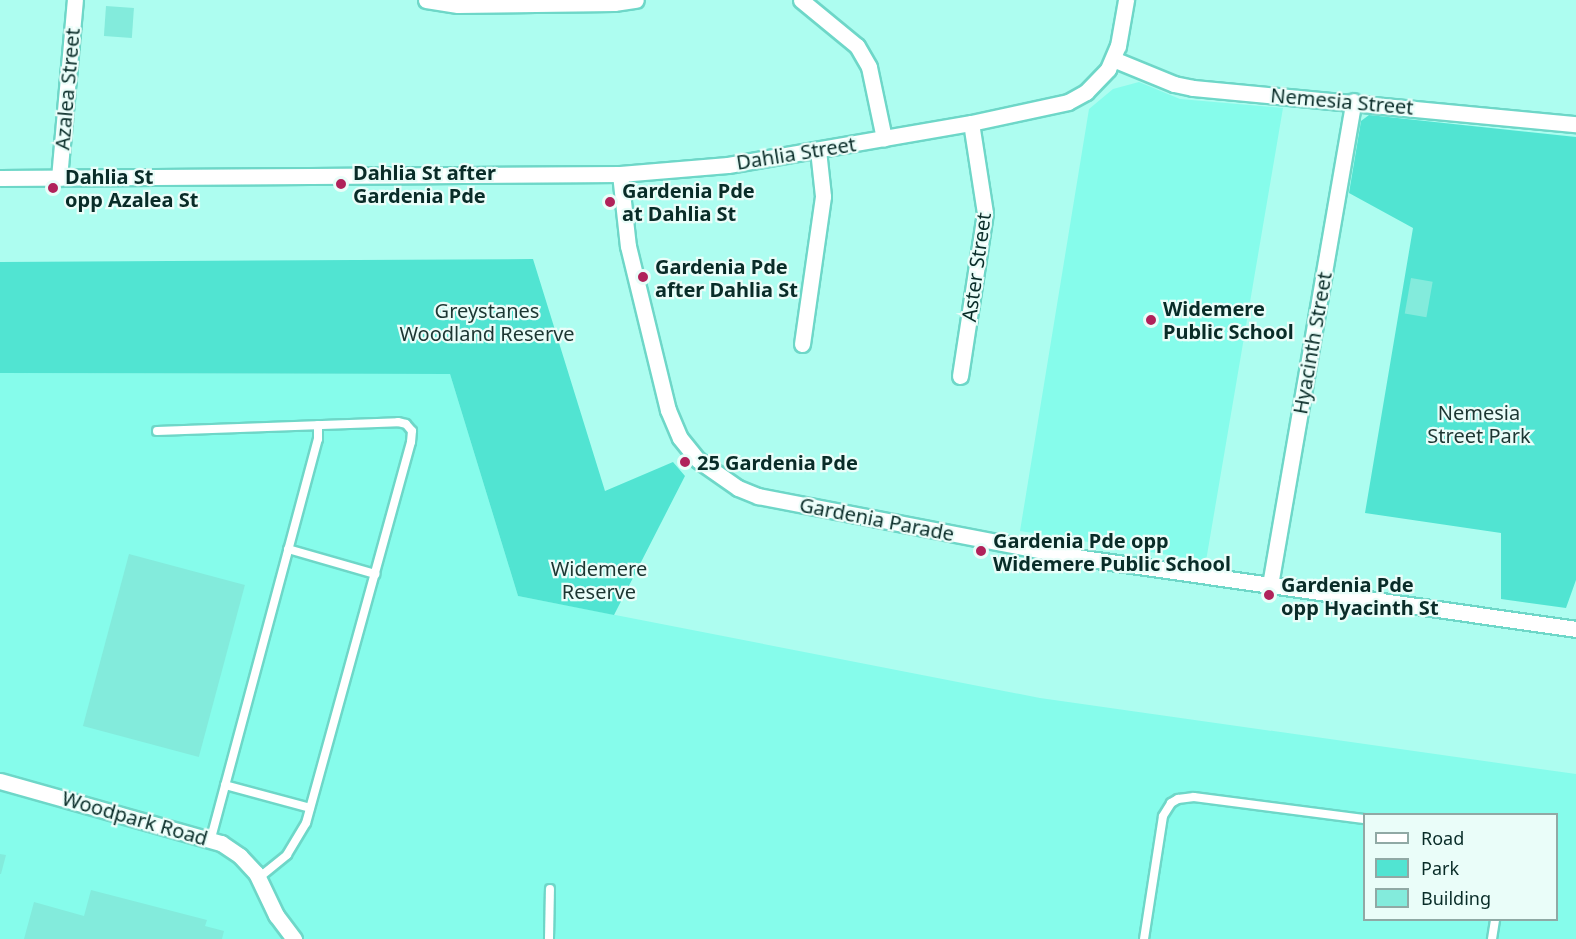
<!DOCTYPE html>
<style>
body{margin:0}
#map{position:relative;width:1576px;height:939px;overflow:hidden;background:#adfdf0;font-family:"Noto Sans",sans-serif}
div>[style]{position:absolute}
.built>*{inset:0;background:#86fceb}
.green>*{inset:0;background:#51e4d2}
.building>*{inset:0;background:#83ebdc;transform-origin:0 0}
.roads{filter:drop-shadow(2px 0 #6ed7c8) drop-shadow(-2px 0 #6ed7c8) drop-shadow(0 2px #6ed7c8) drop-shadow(0 -2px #6ed7c8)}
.service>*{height:8px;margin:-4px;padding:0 4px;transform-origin:4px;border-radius:4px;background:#fff}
.minor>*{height:15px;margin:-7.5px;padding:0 7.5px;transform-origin:7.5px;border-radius:7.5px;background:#fff}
.dots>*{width:16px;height:16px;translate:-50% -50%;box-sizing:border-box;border:3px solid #eafdf9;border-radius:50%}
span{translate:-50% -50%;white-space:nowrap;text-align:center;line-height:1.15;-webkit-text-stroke:4.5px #eafdf9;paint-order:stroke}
.street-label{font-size:20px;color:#092c28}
.poi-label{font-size:20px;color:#092c28;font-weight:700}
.left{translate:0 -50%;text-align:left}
.park-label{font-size:20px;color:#1c3632}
.legend{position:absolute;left:1363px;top:813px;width:195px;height:108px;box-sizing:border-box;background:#eafdf9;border:2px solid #90a9a5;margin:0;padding:8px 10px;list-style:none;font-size:18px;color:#092c28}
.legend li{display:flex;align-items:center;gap:12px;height:30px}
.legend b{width:30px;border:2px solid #90a9a5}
</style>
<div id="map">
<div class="built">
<div style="clip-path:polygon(1139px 82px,1180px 99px,1283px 108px,1206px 561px,1020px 531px,1089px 109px,1113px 89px)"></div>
<div style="clip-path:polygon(evenodd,0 373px,450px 374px,518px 596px,1040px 698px,1576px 774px,1576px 939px,0 939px,0 373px,1364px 814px,1556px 814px,1556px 920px,1364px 920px,1364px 814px)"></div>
</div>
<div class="green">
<div style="clip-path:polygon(1369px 115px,1576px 137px,1576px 580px,1566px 608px,1501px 599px,1501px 533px,1365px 513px,1413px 228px,1349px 193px,1361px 121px)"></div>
<div style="clip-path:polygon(533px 259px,605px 491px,673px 462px,685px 476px,614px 615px,518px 596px,450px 374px,0 373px,0 262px)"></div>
</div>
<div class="building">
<div style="left:106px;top:6px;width:28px;height:30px;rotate:4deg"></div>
<div style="left:1411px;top:278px;width:22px;height:36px;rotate:10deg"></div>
<div style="left:129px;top:554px;width:120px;height:178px;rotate:15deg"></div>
<div style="clip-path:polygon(0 854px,6px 855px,1px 874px,0 874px)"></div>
<div style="clip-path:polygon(91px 890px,207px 920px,205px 926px,224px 931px,222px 939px,24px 939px,34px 902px,84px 916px)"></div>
</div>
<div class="roads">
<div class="service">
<div style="left:157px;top:431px;width:241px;rotate:-2.1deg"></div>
<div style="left:398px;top:422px;width:8px;rotate:14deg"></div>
<div style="left:406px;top:424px;width:9px;rotate:49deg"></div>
<div style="left:412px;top:431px;width:11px;rotate:95deg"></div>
<div style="left:411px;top:442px;width:395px;rotate:105.4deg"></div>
<div style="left:306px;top:823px;width:37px;rotate:121deg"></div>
<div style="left:287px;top:855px;width:36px;rotate:141deg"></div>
<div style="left:288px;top:549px;width:91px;rotate:16deg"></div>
<div style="left:225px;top:785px;width:88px;rotate:15.1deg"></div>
<div style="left:211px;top:838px;width:413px;rotate:-75deg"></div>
<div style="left:318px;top:439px;width:14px;rotate:-90deg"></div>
<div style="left:549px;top:939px;width:50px;rotate:-88.9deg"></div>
<div style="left:1144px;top:939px;width:124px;rotate:-81.2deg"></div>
<div style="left:1163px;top:816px;width:15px;rotate:-58deg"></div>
<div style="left:1171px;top:803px;width:8px;rotate:-30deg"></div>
<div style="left:1178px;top:799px;width:16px;rotate:-7deg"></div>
<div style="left:1194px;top:797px;width:171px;rotate:7.4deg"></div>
<div style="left:1492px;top:939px;width:19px;rotate:-81deg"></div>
</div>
<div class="minor">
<div style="left:426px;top:0;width:32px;rotate:9deg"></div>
<div style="left:458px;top:5px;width:156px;rotate:-0.7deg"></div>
<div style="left:614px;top:3px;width:22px;rotate:-8deg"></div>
<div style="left:801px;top:0;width:72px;rotate:39.4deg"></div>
<div style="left:857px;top:46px;width:24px;rotate:60deg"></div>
<div style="left:869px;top:67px;width:73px;rotate:78.1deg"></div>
<div style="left:1113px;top:59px;width:66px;rotate:22.3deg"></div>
<div style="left:1174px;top:84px;width:19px;rotate:12deg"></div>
<div style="left:1193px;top:88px;width:385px;rotate:5.4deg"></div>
<div style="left:620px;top:174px;width:72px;rotate:83.7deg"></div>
<div style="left:628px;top:246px;width:169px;rotate:76.3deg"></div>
<div style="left:668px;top:410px;width:30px;rotate:67deg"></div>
<div style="left:680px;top:438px;width:28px;rotate:51deg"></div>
<div style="left:698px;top:460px;width:49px;rotate:35deg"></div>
<div style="left:738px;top:488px;width:22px;rotate:22deg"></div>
<div style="left:758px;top:496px;width:317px;rotate:10.9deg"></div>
<div style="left:1069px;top:556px;width:512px;rotate:8.19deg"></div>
<div style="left:0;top:178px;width:620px;rotate:-0.37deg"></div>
<div style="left:620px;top:174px;width:108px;rotate:-4.8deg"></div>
<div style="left:728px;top:165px;width:247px;rotate:-9.8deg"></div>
<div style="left:971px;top:123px;width:99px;rotate:-12.2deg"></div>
<div style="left:1068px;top:102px;width:21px;rotate:-29deg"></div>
<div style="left:1086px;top:92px;width:32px;rotate:-46deg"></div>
<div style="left:1108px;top:69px;width:25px;rotate:-67deg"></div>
<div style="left:1118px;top:46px;width:47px;rotate:-80.1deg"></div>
<div style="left:59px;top:178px;width:179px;rotate:-84.9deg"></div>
<div style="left:802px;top:344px;width:149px;rotate:-81.9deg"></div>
<div style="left:823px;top:196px;width:46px;rotate:-96.2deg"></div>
<div style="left:960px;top:376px;width:165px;rotate:-81.3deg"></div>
<div style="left:985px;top:213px;width:91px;rotate:-98.8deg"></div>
<div style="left:1270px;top:585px;width:491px;rotate:-80.2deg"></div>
<div style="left:0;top:781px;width:230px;rotate:15.7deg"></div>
<div style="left:221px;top:843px;width:23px;rotate:34deg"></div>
<div style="left:240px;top:856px;width:23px;rotate:47deg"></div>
<div style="left:256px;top:873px;width:47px;rotate:64.5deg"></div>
<div style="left:276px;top:915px;width:30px;rotate:53deg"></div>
</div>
</div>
<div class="dots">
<div style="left:341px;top:184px;background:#b0225a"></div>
<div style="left:53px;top:188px;background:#b0225a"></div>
<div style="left:610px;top:202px;background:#b0225a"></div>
<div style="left:643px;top:277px;background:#b0225a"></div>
<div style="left:1151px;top:320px;background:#b0225a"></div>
<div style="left:685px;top:462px;background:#b0225a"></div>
<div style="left:981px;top:551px;background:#b0225a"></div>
<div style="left:1269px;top:595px;background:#b0225a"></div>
</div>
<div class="street-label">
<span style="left:67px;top:89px;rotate:-85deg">Azalea Street</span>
<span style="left:1342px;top:101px;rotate:5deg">Nemesia Street</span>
<span style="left:796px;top:153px;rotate:-9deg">Dahlia Street</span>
<span style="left:976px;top:267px;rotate:-82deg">Aster Street</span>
<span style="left:1312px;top:343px;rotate:-80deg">Hyacinth Street</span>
<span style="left:877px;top:519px;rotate:11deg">Gardenia Parade</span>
<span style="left:135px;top:818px;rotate:16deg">Woodpark Road</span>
</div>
<div class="poi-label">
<span class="left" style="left:353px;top:184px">Dahlia St after<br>Gardenia Pde</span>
<span class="left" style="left:65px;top:188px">Dahlia St<br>opp Azalea St</span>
<span class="left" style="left:622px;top:202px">Gardenia Pde<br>at Dahlia St</span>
<span class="left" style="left:655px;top:278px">Gardenia Pde<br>after Dahlia St</span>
<span class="left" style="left:1163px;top:320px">Widemere<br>Public School</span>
<span class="left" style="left:697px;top:462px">25 Gardenia Pde</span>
<span class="left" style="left:993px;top:552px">Gardenia Pde opp<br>Widemere Public School</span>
<span class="left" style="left:1281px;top:596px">Gardenia Pde<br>opp Hyacinth St</span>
</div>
<div class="park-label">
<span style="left:487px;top:322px">Greystanes<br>Woodland Reserve</span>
<span style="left:1479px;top:424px">Nemesia<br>Street Park</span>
<span style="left:599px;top:580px">Widemere<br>Reserve</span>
</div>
<ul class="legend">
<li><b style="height:8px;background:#fff"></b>Road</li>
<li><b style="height:16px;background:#51e4d2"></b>Park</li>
<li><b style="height:16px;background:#83ebdc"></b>Building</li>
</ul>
</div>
